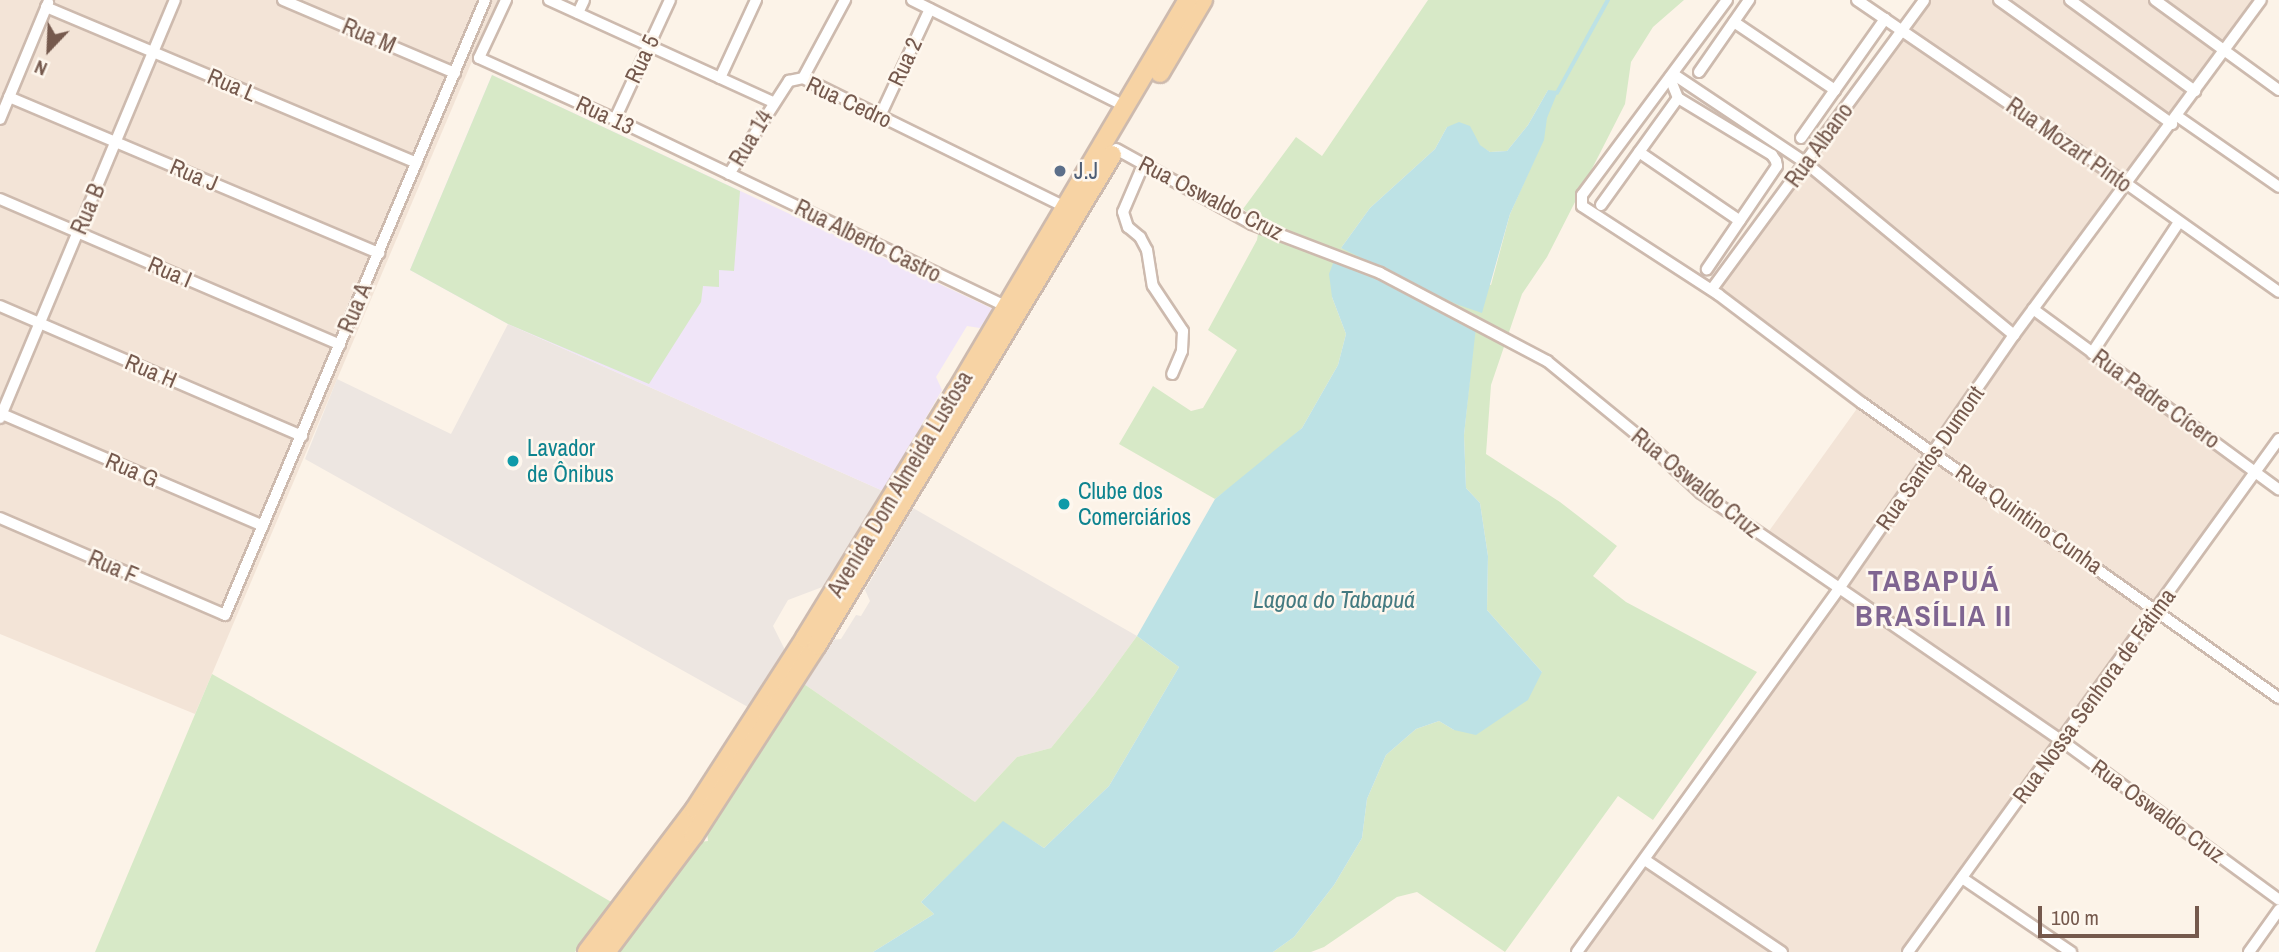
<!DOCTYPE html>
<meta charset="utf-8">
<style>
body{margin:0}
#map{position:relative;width:2279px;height:952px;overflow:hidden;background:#fcf3e8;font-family:"Archivo Narrow",sans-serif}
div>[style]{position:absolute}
.residential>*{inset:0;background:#f3e4d7}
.industrial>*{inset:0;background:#ede6e1}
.education>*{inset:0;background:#f0e5f8}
.green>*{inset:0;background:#d7e9c7}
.water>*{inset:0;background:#bde2e5}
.stream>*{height:3.5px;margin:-1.75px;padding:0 1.75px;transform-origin:1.75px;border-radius:1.75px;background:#bde2e5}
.roads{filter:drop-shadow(2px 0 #cdbaae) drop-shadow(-2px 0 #cdbaae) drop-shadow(0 2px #cdbaae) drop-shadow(0 -2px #cdbaae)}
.street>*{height:10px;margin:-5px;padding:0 5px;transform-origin:5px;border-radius:5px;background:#fff}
.primary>*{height:18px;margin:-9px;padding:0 9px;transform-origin:9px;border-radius:9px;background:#f7d3a4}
.dots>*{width:19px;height:19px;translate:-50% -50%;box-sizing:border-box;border:4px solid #fef7ee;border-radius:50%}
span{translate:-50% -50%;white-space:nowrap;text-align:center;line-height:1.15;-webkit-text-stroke:5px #fef7ee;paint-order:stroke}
.street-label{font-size:23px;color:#75594d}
.service-label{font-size:23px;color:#4e5e75}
.left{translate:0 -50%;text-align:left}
.culture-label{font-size:23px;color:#0d838f}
.water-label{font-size:24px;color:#447a80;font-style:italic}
.district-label{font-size:30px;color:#7f6591;font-weight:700;letter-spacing:2px}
.north{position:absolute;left:14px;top:14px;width:70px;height:70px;-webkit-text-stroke:5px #fef7ee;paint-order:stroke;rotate:203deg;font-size:19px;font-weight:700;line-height:28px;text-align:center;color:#75594d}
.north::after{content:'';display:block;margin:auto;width:24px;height:32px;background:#75594d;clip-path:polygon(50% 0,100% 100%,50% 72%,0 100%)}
.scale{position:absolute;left:2038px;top:906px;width:161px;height:32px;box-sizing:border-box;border:4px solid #75594d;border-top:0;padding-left:9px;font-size:21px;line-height:24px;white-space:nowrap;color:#75594d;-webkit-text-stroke:5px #fef7ee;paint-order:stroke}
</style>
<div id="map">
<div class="residential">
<div style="clip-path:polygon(0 0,498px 0,195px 714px,0 634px)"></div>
<div style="clip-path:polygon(1924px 0,2261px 0,2033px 309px,2257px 471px,1908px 952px,1577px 952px,1838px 590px,1764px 538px,1861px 403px,1712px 289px)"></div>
</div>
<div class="industrial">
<div style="clip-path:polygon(508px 324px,883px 491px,825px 586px,788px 600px,773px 626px,785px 650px,748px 707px,305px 459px,337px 379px,451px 434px)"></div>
<div style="clip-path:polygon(913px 508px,1137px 636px,1094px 695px,1051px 748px,1017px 757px,975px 802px,804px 684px,831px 640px,841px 639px,856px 615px,861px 616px,870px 601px,865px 590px)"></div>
</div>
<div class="education">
<div style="clip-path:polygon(492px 75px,993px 309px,980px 328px,967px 326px,936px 377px,942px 390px,883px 491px,508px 324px,410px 270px)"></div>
</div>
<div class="green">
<div style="clip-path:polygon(evenodd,1428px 0,1684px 0,1653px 27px,1631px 62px,1625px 104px,1547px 257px,1522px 294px,1491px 385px,1486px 454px,1560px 502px,1617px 546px,1593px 576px,1626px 602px,1757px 672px,1653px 820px,1618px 796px,1505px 952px,1417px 892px,1397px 897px,1324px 947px,1311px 952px,1273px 952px,1294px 937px,1334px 885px,1362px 838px,1367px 799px,1386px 755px,1416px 729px,1439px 721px,1454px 730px,1542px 672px,1487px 610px,1488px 556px,1480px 503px,1466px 488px,1464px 435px,1475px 327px,1336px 258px,1332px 297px,1346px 334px,1338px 365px,1302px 428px,1260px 465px,1215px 499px,1119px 444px,1153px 386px,1191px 411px,1203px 408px,1237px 350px,1208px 330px,1257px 240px,1260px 222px,1243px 209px,1296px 137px,1322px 156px,1428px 0,1548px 90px,1543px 140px,1510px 214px,1491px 285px,1341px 248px,1370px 208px,1435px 149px,1447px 127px,1469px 126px,1480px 146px,1490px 152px,1507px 151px,1528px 125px,1548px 90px)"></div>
<div style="clip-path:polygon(492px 75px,740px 191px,734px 271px,719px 270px,719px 287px,703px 286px,701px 302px,649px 384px,508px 324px,410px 270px)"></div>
<div style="clip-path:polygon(1137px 636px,1179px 667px,1109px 786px,1044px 848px,1003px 822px,921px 902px,934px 914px,873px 952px,616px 952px,700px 842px,708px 841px,707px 832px,804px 684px,975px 802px,1017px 757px,1051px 748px,1094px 695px)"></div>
<div style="clip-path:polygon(212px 674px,558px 871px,613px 903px,575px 952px,95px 952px)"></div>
</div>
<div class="water">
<div style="clip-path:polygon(1548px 90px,1558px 91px,1547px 118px,1544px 140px,1510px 214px,1482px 313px,1456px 304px,1341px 248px,1370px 208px,1435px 149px,1447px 127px,1459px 122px,1470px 126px,1480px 145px,1490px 152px,1507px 151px,1528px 125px)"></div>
<div style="clip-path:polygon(1335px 258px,1476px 327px,1464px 435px,1466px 488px,1480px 503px,1488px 556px,1487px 610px,1542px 672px,1528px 700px,1476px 735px,1454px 730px,1439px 721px,1416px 729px,1386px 755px,1367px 799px,1362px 838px,1334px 885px,1294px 937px,1273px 952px,873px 952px,934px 914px,921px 902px,1003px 821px,1044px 848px,1109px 786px,1179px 667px,1137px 636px,1215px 499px,1302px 428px,1338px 365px,1346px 334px,1332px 297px,1329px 274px)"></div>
</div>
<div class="stream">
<div style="left:1557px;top:93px;width:106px;rotate:-61.3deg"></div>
</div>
<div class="roads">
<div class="street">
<div style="left:283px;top:0;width:187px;rotate:23deg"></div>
<div style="left:506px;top:0;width:64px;rotate:115deg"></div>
<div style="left:479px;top:58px;width:149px;rotate:24.2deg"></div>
<div style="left:615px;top:119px;width:435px;rotate:25.6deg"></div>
<div style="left:549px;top:0;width:246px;rotate:24.5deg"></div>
<div style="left:912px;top:0;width:240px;rotate:26.5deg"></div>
<div style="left:1727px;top:0;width:243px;rotate:126.6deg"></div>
<div style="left:1582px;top:195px;width:11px;rotate:90deg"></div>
<div style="left:1582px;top:206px;width:163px;rotate:33deg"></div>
<div style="left:1719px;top:295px;width:179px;rotate:37.1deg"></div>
<div style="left:1862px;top:403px;width:511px;rotate:35.28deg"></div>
<div style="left:1857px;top:0;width:327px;rotate:34.3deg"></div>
<div style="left:2127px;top:184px;width:186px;rotate:35.4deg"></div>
<div style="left:1999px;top:0;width:213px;rotate:35.6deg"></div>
<div style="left:2070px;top:0;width:155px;rotate:36.1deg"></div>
<div style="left:2155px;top:0;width:153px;rotate:36deg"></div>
<div style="left:46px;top:7px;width:402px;rotate:22.8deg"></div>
<div style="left:578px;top:13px;width:14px;rotate:-65deg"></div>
<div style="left:1734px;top:22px;width:122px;rotate:34deg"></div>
<div style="left:1699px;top:72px;width:88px;rotate:-55.2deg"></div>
<div style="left:1673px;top:74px;width:160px;rotate:33.8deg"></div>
<div style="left:1806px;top:163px;width:270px;rotate:39.6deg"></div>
<div style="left:720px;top:78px;width:86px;rotate:-65.2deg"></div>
<div style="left:803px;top:78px;width:89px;rotate:-61.7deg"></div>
<div style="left:9px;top:97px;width:402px;rotate:22.9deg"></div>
<div style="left:1678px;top:98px;width:110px;rotate:31.2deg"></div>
<div style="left:1772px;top:155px;width:7px;rotate:56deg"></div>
<div style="left:1776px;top:161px;width:5px;rotate:79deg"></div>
<div style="left:1777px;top:166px;width:125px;rotate:124.2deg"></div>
<div style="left:880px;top:116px;width:118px;rotate:-65deg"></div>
<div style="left:2177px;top:116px;width:124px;rotate:34.8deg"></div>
<div style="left:0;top:119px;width:126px;rotate:-67.5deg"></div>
<div style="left:615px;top:119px;width:131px;rotate:-65.2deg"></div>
<div style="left:1801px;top:138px;width:146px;rotate:-54.8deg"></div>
<div style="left:1116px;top:149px;width:155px;rotate:28.9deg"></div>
<div style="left:1252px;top:224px;width:137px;rotate:20.9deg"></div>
<div style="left:1380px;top:273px;width:189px;rotate:27.8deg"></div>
<div style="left:1547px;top:361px;width:128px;rotate:39.3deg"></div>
<div style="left:1646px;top:442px;width:75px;rotate:42.8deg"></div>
<div style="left:1701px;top:493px;width:438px;rotate:34.5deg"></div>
<div style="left:2062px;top:741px;width:269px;rotate:36.2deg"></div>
<div style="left:1639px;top:152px;width:122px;rotate:34.3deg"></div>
<div style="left:1144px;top:163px;width:53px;rotate:113.2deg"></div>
<div style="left:1123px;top:212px;width:16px;rotate:72deg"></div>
<div style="left:1128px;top:227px;width:16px;rotate:40deg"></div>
<div style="left:1140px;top:237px;width:15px;rotate:62deg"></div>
<div style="left:1147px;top:250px;width:36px;rotate:81deg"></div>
<div style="left:1153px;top:286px;width:54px;rotate:56.3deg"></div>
<div style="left:1183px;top:331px;width:20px;rotate:93deg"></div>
<div style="left:1182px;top:351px;width:25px;rotate:113deg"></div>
<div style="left:729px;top:174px;width:111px;rotate:-57.2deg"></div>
<div style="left:789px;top:81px;width:14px;rotate:-12deg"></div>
<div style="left:803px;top:78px;width:299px;rotate:26.2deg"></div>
<div style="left:0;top:199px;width:370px;rotate:23.2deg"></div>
<div style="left:1601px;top:205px;width:132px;rotate:-54.3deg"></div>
<div style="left:1678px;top:98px;width:22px;rotate:-112deg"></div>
<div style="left:1712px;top:289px;width:358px;rotate:-53.7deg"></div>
<div style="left:0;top:306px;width:329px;rotate:23.3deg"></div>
<div style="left:2033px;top:309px;width:305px;rotate:36.3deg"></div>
<div style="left:2092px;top:353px;width:157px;rotate:-56.4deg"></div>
<div style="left:2px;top:414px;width:284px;rotate:23.2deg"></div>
<div style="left:0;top:418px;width:453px;rotate:-67.3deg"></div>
<div style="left:0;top:518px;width:245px;rotate:23.3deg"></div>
<div style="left:225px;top:615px;width:668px;rotate:-67.08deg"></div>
<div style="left:1645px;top:860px;width:165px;rotate:33.9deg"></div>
<div style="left:1962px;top:878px;width:132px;rotate:34.2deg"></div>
<div style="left:1577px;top:952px;width:446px;rotate:-54.2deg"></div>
<div style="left:1838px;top:590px;width:310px;rotate:-55.4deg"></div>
<div style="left:2014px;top:335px;width:416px;rotate:-53.6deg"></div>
<div style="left:1908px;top:952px;width:633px;rotate:-54.13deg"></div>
<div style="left:2249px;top:952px;width:52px;rotate:-54.5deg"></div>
</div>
<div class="primary">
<div style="left:1160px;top:73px;width:85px;rotate:-59.5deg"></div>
<div style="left:587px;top:952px;width:179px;rotate:-52.9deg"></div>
<div style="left:695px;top:809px;width:203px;rotate:-57.2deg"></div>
<div style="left:805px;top:638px;width:289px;rotate:-58.5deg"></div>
<div style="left:956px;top:392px;width:456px;rotate:-59.4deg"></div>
<div style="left:606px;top:952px;width:146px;rotate:-53.1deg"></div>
<div style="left:694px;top:835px;width:226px;rotate:-57.1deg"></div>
<div style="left:817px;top:645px;width:572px;rotate:-58.95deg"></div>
</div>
</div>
<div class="dots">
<div style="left:1060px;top:171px;background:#5c6f8a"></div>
<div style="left:513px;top:461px;background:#0f9aa8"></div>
<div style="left:1064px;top:504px;background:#0f9aa8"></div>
</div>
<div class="street-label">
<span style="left:369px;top:36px;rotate:23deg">Rua M</span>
<span style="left:642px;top:59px;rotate:-65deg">Rua 5</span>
<span style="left:905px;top:62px;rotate:-65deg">Rua 2</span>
<span style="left:232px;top:85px;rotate:23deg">Rua L</span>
<span style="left:849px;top:102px;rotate:25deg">Rua Cedro</span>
<span style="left:605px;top:115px;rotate:25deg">Rua 13</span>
<span style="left:751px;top:138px;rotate:-59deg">Rua 14</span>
<span style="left:1819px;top:145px;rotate:-54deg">Rua Albano</span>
<span style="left:2069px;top:145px;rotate:35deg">Rua Mozart Pinto</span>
<span style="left:194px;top:175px;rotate:23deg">Rua J</span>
<span style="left:1211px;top:198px;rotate:27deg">Rua Oswaldo Cruz</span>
<span style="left:88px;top:209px;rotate:-67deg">Rua B</span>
<span style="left:868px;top:241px;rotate:26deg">Rua Alberto Castro</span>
<span style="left:170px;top:272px;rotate:23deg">Rua I</span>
<span style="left:355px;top:308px;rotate:-67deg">Rua A</span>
<span style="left:151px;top:371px;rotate:23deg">Rua H</span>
<span style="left:2156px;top:399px;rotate:36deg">Rua Padre Cícero</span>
<span style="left:1930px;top:458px;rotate:-55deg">Rua Santos Dumont</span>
<span style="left:132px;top:470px;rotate:23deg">Rua G</span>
<span style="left:1696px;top:483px;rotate:39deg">Rua Oswaldo Cruz</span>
<span style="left:900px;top:484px;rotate:-59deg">Avenida Dom Almeida Lustosa</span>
<span style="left:2029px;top:519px;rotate:35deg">Rua Quintino Cunha</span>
<span style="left:113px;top:567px;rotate:23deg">Rua F</span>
<span style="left:2094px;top:696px;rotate:-54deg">Rua Nossa Senhora de Fátima</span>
<span style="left:2158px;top:811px;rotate:36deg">Rua Oswaldo Cruz</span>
</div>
<div class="service-label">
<span class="left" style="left:1074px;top:171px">J.J</span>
</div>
<div class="culture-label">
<span class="left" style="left:527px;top:461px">Lavador<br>de Ônibus</span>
<span class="left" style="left:1078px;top:504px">Clube dos<br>Comerciários</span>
</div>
<div class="water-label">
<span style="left:1334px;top:600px">Lagoa do Tabapuá</span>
</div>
<div class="district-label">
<span style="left:1934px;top:597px">TABAPUÁ<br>BRASÍLIA II</span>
</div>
<div class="north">N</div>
<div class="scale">100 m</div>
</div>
